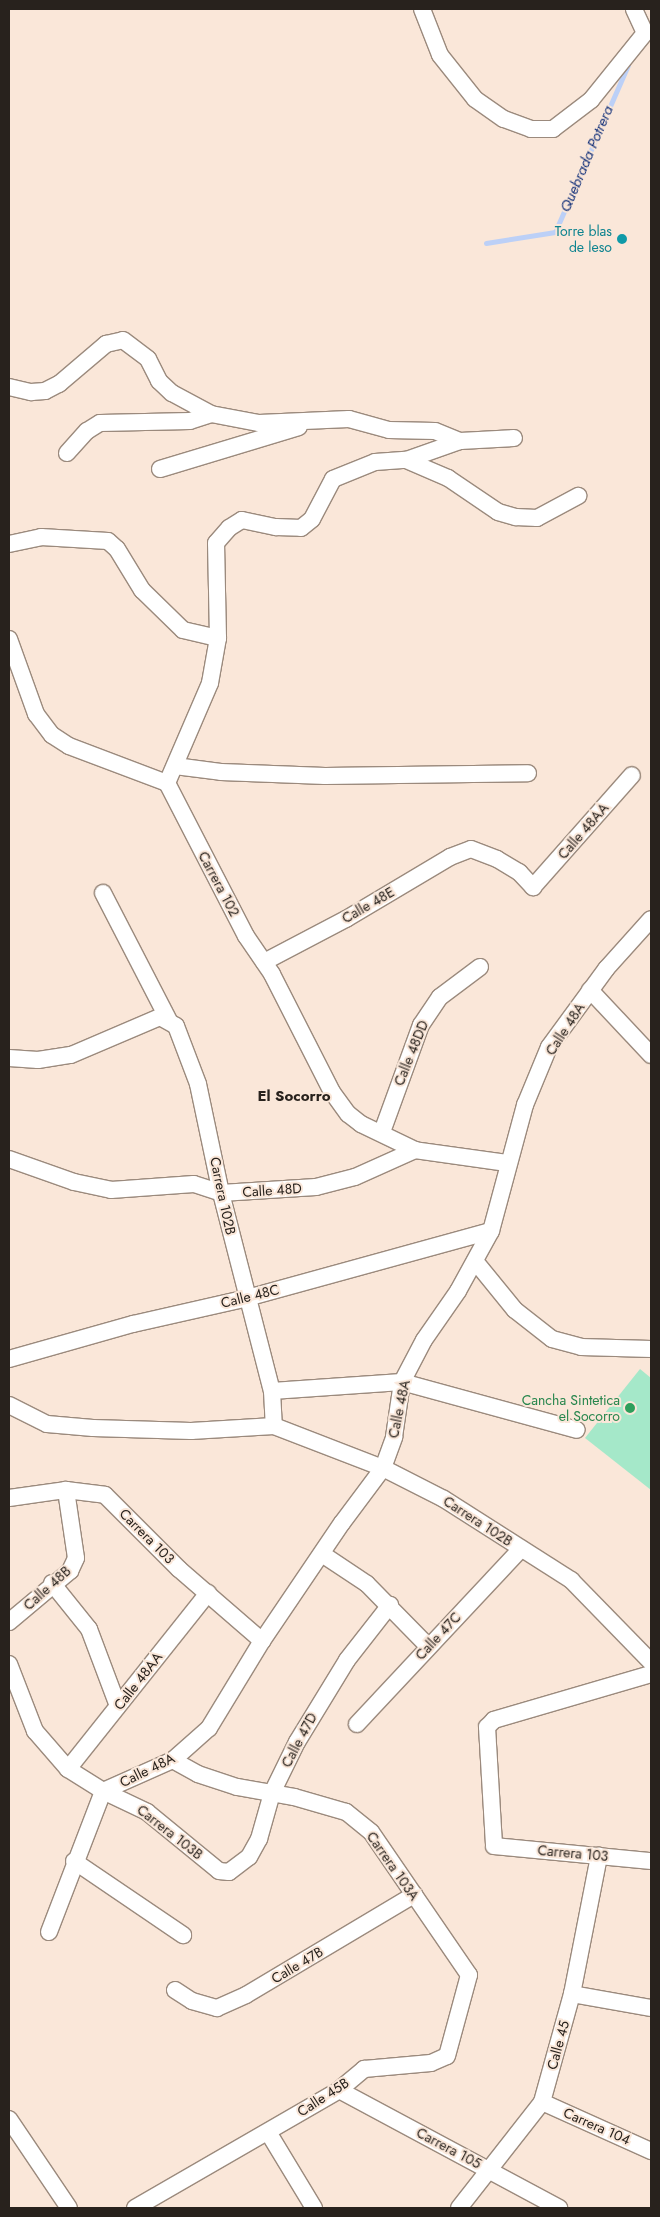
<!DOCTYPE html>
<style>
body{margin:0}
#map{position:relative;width:660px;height:2217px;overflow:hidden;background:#fae7d9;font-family:Jost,sans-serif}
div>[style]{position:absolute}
.green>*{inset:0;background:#a5e8c9}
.stream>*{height:5px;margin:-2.5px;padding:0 2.5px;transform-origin:2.5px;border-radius:2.5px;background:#bcd0f7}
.roads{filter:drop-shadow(1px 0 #9b8a7d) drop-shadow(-1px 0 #9b8a7d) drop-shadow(0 1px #9b8a7d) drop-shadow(0 -1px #9b8a7d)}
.street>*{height:16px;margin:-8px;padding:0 8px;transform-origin:8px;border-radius:8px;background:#fff}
.dots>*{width:14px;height:14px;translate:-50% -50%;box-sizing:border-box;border:2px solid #fae7d9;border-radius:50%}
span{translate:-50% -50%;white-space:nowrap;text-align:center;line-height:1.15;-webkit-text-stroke:4px #fae7d9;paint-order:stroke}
.culture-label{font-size:14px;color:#0d838f}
.right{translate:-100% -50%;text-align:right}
.street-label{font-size:14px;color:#28221d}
.leisure-label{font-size:14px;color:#27864d}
.water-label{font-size:15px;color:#15327a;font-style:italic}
.neighbourhood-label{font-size:15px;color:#28221d;font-weight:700}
.frame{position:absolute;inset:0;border:10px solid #28221d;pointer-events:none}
</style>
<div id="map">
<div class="green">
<div style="clip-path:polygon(640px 1369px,651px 1378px,651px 1490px,585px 1438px)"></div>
</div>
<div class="stream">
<div style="left:486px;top:243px;width:70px;rotate:-9.1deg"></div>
<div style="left:555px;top:232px;width:182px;rotate:-66.4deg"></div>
</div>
<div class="roads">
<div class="street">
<div style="left:422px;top:9px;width:49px;rotate:68.6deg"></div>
<div style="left:440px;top:55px;width:56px;rotate:51.5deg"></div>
<div style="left:475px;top:99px;width:35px;rotate:35deg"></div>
<div style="left:504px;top:119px;width:29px;rotate:20deg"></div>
<div style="left:531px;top:129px;width:22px"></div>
<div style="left:553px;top:129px;width:48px;rotate:-37.3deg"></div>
<div style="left:591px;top:100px;width:86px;rotate:-51.1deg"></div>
<div style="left:645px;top:33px;width:26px;rotate:-115deg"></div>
<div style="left:9px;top:387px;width:23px;rotate:13deg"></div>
<div style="left:31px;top:392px;width:14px;rotate:-4deg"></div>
<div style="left:45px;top:391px;width:16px;rotate:-27deg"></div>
<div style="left:59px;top:384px;width:62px;rotate:-40.4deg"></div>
<div style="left:106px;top:344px;width:17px;rotate:-13deg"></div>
<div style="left:123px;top:340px;width:31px;rotate:37deg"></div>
<div style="left:148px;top:359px;width:25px;rotate:63deg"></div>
<div style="left:159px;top:381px;width:18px;rotate:43deg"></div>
<div style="left:172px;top:393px;width:44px;rotate:28.3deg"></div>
<div style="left:211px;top:414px;width:49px;rotate:10.6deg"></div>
<div style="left:259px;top:423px;width:90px;rotate:-2.5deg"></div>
<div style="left:349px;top:419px;width:41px;rotate:15.4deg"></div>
<div style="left:389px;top:430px;width:46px;rotate:1.2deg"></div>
<div style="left:435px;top:431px;width:27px;rotate:22deg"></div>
<div style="left:460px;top:441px;width:57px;rotate:160.6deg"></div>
<div style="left:460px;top:441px;width:54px;rotate:-3.2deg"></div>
<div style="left:67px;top:453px;width:30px;rotate:-48deg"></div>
<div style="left:87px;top:431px;width:15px;rotate:-32deg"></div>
<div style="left:100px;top:423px;width:90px;rotate:-1.3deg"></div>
<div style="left:190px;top:421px;width:22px;rotate:-18deg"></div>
<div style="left:160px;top:469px;width:145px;rotate:-16.8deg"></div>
<div style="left:9px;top:544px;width:33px;rotate:-12deg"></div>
<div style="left:41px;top:537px;width:67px;rotate:3.4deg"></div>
<div style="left:108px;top:541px;width:12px;rotate:42deg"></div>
<div style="left:117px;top:549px;width:48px;rotate:58.6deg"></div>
<div style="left:142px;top:590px;width:57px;rotate:44.3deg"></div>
<div style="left:183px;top:630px;width:36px;rotate:13deg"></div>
<div style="left:9px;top:639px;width:80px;rotate:70.2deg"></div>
<div style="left:36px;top:714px;width:26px;rotate:53deg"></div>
<div style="left:52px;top:735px;width:20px;rotate:33deg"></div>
<div style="left:69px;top:746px;width:105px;rotate:20.7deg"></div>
<div style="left:175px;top:766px;width:46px;rotate:7.4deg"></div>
<div style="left:221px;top:772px;width:104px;rotate:2.2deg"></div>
<div style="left:325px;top:776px;width:203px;rotate:-0.8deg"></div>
<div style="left:103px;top:893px;width:142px;rotate:62.7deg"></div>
<div style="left:264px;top:962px;width:93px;rotate:-27.7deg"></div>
<div style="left:346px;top:919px;width:121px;rotate:-30.8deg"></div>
<div style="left:450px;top:857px;width:22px;rotate:-21deg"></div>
<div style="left:471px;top:849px;width:28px;rotate:21deg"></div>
<div style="left:497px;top:859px;width:26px;rotate:31deg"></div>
<div style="left:519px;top:872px;width:21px;rotate:47deg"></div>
<div style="left:533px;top:887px;width:149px;rotate:-48.5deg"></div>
<div style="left:590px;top:990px;width:89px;rotate:46.8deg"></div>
<div style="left:9px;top:1058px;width:29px;rotate:4deg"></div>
<div style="left:38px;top:1060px;width:33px;rotate:-9deg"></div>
<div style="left:71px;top:1055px;width:97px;rotate:-23.1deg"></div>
<div style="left:160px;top:1017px;width:18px;rotate:29deg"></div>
<div style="left:176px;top:1026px;width:62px;rotate:69.2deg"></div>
<div style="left:198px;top:1084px;width:111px;rotate:78.1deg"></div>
<div style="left:221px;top:1193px;width:204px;rotate:75.6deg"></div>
<div style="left:272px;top:1391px;width:35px;rotate:87deg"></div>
<div style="left:382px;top:1132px;width:114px;rotate:-70deg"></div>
<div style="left:421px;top:1025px;width:34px;rotate:-56deg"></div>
<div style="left:440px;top:997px;width:50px;rotate:-36.9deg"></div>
<div style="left:9px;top:1159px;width:69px;rotate:19.5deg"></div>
<div style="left:74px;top:1182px;width:38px;rotate:12deg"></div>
<div style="left:111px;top:1190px;width:83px;rotate:-4.1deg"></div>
<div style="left:194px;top:1184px;width:28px;rotate:18deg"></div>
<div style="left:221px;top:1193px;width:95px;rotate:-3.6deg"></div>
<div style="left:316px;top:1187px;width:40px;rotate:-14.4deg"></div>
<div style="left:355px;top:1177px;width:66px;rotate:-24.2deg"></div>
<div style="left:507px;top:1163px;width:93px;rotate:-172deg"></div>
<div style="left:415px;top:1150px;width:60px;rotate:-154.3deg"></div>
<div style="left:361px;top:1124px;width:16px;rotate:-142deg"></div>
<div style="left:348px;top:1114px;width:27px;rotate:-126deg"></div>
<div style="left:332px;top:1092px;width:132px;rotate:-117deg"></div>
<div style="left:272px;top:974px;width:46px;rotate:-124.4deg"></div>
<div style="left:246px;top:936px;width:172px;rotate:-117.3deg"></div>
<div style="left:167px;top:783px;width:109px;rotate:-66.7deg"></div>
<div style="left:210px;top:683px;width:46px;rotate:-79.9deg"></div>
<div style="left:218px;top:638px;width:95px;rotate:-91.2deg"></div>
<div style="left:216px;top:543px;width:20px;rotate:-49deg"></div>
<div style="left:229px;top:528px;width:15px;rotate:-32deg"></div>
<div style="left:242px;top:520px;width:35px;rotate:12deg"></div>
<div style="left:276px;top:527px;width:25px;rotate:2deg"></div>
<div style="left:301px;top:528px;width:14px;rotate:-39deg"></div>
<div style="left:312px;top:519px;width:45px;rotate:-62.3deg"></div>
<div style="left:333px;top:479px;width:45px;rotate:-22deg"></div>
<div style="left:375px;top:462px;width:31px;rotate:-4deg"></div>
<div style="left:406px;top:460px;width:46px;rotate:23.2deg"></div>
<div style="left:448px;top:478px;width:60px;rotate:34.2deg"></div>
<div style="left:498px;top:512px;width:19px;rotate:16deg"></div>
<div style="left:516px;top:517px;width:21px;rotate:3deg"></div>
<div style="left:537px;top:518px;width:47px;rotate:-28.2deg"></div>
<div style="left:475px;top:1261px;width:63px;rotate:50.8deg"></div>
<div style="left:515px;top:1310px;width:47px;rotate:38.1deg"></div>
<div style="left:552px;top:1339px;width:30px;rotate:15deg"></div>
<div style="left:581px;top:1347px;width:70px;rotate:1.6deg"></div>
<div style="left:9px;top:1359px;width:129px;rotate:-15.8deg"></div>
<div style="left:133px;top:1324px;width:117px;rotate:-12.8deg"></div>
<div style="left:247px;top:1298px;width:253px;rotate:-15.4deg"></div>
<div style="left:272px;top:1391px;width:130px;rotate:-4deg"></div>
<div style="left:402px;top:1382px;width:181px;rotate:15.3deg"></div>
<div style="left:9px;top:1405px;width:42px;rotate:26.6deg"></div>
<div style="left:47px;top:1424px;width:46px;rotate:5deg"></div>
<div style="left:93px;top:1428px;width:98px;rotate:1.8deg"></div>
<div style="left:191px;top:1431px;width:83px;rotate:-3.4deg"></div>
<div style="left:274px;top:1426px;width:117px;rotate:21.1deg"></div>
<div style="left:383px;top:1468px;width:68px;rotate:26.9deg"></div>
<div style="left:444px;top:1499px;width:151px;rotate:32.5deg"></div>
<div style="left:571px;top:1580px;width:115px;rotate:45.7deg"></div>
<div style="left:9px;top:1498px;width:58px;rotate:-8deg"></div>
<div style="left:66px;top:1490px;width:39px;rotate:7deg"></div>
<div style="left:105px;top:1495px;width:105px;rotate:45deg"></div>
<div style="left:179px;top:1569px;width:110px;rotate:40.9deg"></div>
<div style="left:322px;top:1554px;width:54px;rotate:33.7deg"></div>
<div style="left:367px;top:1584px;width:87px;rotate:45.5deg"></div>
<div style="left:52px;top:1583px;width:59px;rotate:51.2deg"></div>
<div style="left:89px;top:1629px;width:82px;rotate:69.4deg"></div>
<div style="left:9px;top:1622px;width:80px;rotate:-39.9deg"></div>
<div style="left:70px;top:1571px;width:14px;rotate:-65deg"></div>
<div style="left:76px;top:1558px;width:69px;rotate:-98.4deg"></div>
<div style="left:9px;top:1664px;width:72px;rotate:68.8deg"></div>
<div style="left:35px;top:1731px;width:50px;rotate:49deg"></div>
<div style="left:68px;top:1769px;width:41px;rotate:32.2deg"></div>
<div style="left:103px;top:1791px;width:49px;rotate:25.5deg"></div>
<div style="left:147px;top:1812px;width:93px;rotate:39.3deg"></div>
<div style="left:219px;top:1871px;width:10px;rotate:6deg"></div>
<div style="left:229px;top:1872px;width:25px;rotate:-37deg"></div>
<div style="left:249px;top:1857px;width:21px;rotate:-61deg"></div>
<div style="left:259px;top:1839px;width:48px;rotate:-74.2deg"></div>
<div style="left:272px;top:1793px;width:57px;rotate:-63.9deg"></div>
<div style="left:297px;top:1742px;width:96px;rotate:-58.6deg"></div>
<div style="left:347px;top:1660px;width:70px;rotate:-52deg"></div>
<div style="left:651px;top:1674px;width:164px;rotate:163.7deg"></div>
<div style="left:494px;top:1720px;width:10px;rotate:135deg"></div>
<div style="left:487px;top:1727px;width:119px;rotate:86.6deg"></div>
<div style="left:494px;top:1846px;width:158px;rotate:5.5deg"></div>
<div style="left:357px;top:1724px;width:240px;rotate:-46.9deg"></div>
<div style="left:68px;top:1769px;width:225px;rotate:-51.5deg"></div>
<div style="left:74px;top:1861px;width:132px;rotate:34.2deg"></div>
<div style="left:49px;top:1932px;width:151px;rotate:-69deg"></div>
<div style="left:103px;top:1791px;width:77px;rotate:-23.9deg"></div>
<div style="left:173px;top:1760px;width:48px;rotate:-41.6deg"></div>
<div style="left:209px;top:1728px;width:102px;rotate:-58.7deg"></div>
<div style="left:262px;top:1641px;width:143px;rotate:-55.9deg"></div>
<div style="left:342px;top:1523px;width:69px;rotate:-53.3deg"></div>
<div style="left:383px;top:1468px;width:33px;rotate:-70deg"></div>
<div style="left:394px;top:1437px;width:56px;rotate:-81.7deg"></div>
<div style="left:402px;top:1382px;width:47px;rotate:-62.4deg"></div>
<div style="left:424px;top:1340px;width:60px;rotate:-55.2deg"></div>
<div style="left:458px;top:1291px;width:68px;rotate:-61.2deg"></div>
<div style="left:491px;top:1231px;width:131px;rotate:-74.9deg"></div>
<div style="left:525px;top:1105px;width:63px;rotate:-67.5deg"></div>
<div style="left:549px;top:1047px;width:97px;rotate:-53.8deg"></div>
<div style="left:606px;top:969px;width:67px;rotate:-48deg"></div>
<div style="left:175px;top:1990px;width:20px;rotate:33deg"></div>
<div style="left:192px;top:2001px;width:26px;rotate:16deg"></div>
<div style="left:217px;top:2008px;width:32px;rotate:-24deg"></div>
<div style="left:246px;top:1995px;width:196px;rotate:-30.8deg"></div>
<div style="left:572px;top:1994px;width:80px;rotate:10deg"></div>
<div style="left:339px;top:2090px;width:250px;rotate:28.2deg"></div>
<div style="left:542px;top:2102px;width:120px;rotate:24.2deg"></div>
<div style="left:9px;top:2119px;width:107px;rotate:56deg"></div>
<div style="left:268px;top:2132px;width:89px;rotate:58.8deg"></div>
<div style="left:135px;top:2208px;width:236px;rotate:-30deg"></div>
<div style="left:339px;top:2090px;width:33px;rotate:-40deg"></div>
<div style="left:364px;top:2069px;width:67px;rotate:-5.1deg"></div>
<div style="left:431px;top:2063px;width:17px;rotate:-24deg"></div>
<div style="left:447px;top:2056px;width:84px;rotate:-74.8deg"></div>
<div style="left:469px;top:1975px;width:173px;rotate:-124.4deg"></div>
<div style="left:371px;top:1832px;width:32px;rotate:-141deg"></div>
<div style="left:346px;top:1812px;width:54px;rotate:-163.9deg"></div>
<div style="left:294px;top:1797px;width:58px;rotate:-170deg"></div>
<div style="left:237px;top:1787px;width:41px;rotate:-161.6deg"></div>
<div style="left:198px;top:1774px;width:29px;rotate:-151deg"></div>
<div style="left:459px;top:2208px;width:135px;rotate:-51.9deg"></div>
<div style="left:542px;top:2102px;width:112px;rotate:-74.5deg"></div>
<div style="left:572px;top:1994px;width:141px;rotate:-78.9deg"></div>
</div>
</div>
<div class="dots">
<div style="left:622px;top:239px;background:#0f9aa8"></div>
<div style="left:630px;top:1408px;background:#2e9e5b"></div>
</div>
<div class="culture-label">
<span class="right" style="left:612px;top:239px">Torre blas<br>de leso</span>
</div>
<div class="street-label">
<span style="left:583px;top:831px;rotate:-49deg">Calle 48AA</span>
<span style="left:219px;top:884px;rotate:62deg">Carrera 102</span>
<span style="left:368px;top:905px;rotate:-30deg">Calle 48E</span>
<span style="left:565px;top:1029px;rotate:-57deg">Calle 48A</span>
<span style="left:411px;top:1053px;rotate:-68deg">Calle 48DD</span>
<span style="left:272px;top:1190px;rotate:-4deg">Calle 48D</span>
<span style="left:223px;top:1196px;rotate:78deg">Carrera 102B</span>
<span style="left:250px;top:1296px;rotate:-14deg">Calle 48C</span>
<span style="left:399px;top:1409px;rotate:-78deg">Calle 48A</span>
<span style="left:478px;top:1521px;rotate:33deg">Carrera 102B</span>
<span style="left:147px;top:1536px;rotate:45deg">Carrera 103</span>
<span style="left:47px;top:1588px;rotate:-42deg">Calle 48B</span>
<span style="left:438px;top:1636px;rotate:-47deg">Calle 47C</span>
<span style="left:138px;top:1681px;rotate:-52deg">Calle 48AA</span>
<span style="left:299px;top:1740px;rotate:-62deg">Calle 47D</span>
<span style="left:147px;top:1770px;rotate:-26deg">Calle 48A</span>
<span style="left:170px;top:1832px;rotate:38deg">Carrera 103B</span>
<span style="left:573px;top:1853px;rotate:5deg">Carrera 103</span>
<span style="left:393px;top:1866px;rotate:55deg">Carrera 103A</span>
<span style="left:297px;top:1965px;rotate:-31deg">Calle 47B</span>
<span style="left:558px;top:2045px;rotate:-75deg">Calle 45</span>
<span style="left:323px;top:2097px;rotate:-33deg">Calle 45B</span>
<span style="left:597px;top:2126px;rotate:24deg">Carrera 104</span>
<span style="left:449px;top:2148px;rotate:28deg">Carrera 105</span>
</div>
<div class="leisure-label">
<span class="right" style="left:620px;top:1408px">Cancha Sintetica<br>el Socorro</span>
</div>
<div class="water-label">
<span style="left:587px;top:159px;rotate:-67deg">Quebrada Potrera</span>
</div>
<div class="neighbourhood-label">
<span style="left:294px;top:1097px">El Socorro</span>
</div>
<div class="frame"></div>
</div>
